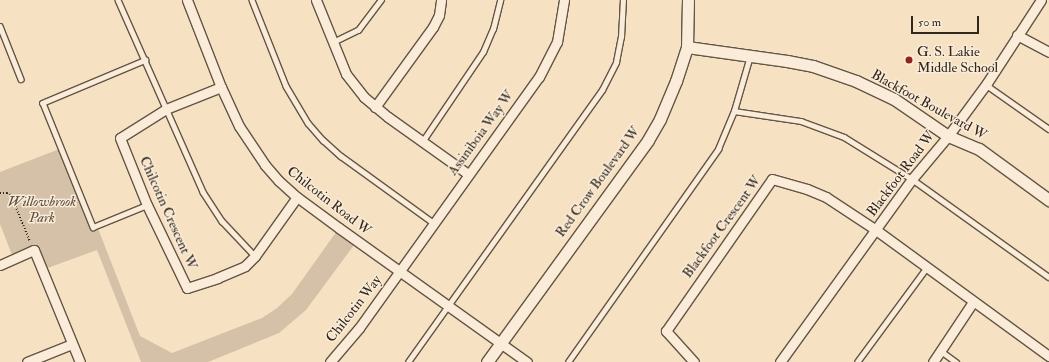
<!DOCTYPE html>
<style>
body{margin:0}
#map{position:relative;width:1049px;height:362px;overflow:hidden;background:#f7e1c3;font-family:"IM FELL Double Pica",serif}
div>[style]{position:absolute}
.green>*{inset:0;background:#d5c1a7}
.path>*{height:1.5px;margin-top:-0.75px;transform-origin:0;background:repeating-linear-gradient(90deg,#30271d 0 1px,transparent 0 3px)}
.roads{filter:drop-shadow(1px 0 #625646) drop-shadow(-1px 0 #625646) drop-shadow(0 1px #625646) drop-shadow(0 -1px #625646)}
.service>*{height:4.5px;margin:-2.25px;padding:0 2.25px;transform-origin:2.25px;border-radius:2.25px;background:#faecd8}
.minor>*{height:9px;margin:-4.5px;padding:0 4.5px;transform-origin:4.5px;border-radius:4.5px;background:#faecd8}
.tertiary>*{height:11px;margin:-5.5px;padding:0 5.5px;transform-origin:5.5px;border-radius:5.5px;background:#faecd8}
.dots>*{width:11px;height:11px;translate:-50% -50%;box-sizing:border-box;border:2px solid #faecd8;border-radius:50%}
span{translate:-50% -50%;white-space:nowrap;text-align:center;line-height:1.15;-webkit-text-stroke:3px #faecd8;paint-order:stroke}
.poi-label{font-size:14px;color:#30271d}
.left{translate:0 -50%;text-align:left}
.street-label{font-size:14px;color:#30271d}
.park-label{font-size:14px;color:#594e40;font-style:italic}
.scale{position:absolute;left:911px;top:16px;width:68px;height:18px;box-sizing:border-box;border:2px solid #30271d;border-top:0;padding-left:5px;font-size:12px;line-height:14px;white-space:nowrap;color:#30271d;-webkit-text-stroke:3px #faecd8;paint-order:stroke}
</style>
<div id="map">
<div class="green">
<div style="clip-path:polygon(62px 148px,93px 227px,97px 226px,140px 336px,172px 353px,262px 318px,277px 308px,292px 294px,339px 228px,357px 241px,306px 310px,279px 333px,208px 362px,141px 362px,97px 250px,42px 270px,34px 250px,14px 260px,0 224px,0 172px)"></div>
</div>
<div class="path">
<div style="left:0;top:193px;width:7px"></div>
<div style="left:7px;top:193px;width:4px;rotate:27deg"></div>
<div style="left:11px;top:195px;width:50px;rotate:67.6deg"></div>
</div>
<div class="roads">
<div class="service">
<div style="left:118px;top:0;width:210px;rotate:66.1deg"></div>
<div style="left:203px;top:192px;width:35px;rotate:57deg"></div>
<div style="left:222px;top:221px;width:48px;rotate:46.7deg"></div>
<div style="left:252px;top:0;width:92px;rotate:68.4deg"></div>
<div style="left:286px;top:86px;width:43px;rotate:59.3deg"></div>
<div style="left:308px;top:123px;width:23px;rotate:49deg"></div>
<div style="left:323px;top:140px;width:24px;rotate:42deg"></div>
<div style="left:341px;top:156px;width:116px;rotate:35.9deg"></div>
<div style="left:0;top:26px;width:57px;rotate:68.4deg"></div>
<div style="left:333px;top:42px;width:28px;rotate:-26deg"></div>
<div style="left:358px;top:30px;width:38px;rotate:-53deg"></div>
<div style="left:146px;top:60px;width:112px;rotate:157.3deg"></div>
<div style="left:43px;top:103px;width:134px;rotate:68deg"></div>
<div style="left:93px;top:227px;width:58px;rotate:-22.2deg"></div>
<div style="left:985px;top:84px;width:78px;rotate:35.1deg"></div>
<div style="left:734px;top:111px;width:68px;rotate:8.5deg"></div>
<div style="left:801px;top:121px;width:46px;rotate:20.4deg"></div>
<div style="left:844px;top:137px;width:80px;rotate:31.7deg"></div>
<div style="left:912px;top:179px;width:168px;rotate:35.6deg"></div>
<div style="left:422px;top:142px;width:109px;rotate:-55.9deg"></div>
<div style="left:483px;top:52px;width:25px;rotate:-67deg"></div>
<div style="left:493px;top:29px;width:30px;rotate:-76deg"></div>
<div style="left:941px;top:351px;width:19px;rotate:36deg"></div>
<div style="left:408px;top:362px;width:334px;rotate:-54.5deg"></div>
<div style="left:602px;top:90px;width:31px;rotate:-63deg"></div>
<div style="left:616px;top:62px;width:25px;rotate:-79deg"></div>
<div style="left:621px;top:37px;width:37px;rotate:-87deg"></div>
<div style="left:568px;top:362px;width:261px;rotate:-54.8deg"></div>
<div style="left:718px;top:149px;width:41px;rotate:-67.2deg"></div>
<div style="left:734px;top:111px;width:57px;rotate:-73.8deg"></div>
<div style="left:857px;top:362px;width:118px;rotate:-53.6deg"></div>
</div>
<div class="minor">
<div style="left:187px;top:0;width:93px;rotate:68.7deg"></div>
<div style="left:221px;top:87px;width:43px;rotate:65.2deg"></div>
<div style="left:239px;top:126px;width:47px;rotate:56.3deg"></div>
<div style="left:265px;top:165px;width:21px;rotate:49deg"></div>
<div style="left:279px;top:181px;width:24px;rotate:42deg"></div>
<div style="left:297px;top:197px;width:52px;rotate:36.4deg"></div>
<div style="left:339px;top:228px;width:231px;rotate:35.5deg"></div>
<div style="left:316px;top:0;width:80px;rotate:67.9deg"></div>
<div style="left:346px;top:74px;width:29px;rotate:52deg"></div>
<div style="left:364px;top:97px;width:31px;rotate:40deg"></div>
<div style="left:388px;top:117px;width:98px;rotate:35.5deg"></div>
<div style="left:1017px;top:35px;width:36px;rotate:28deg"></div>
<div style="left:221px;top:87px;width:59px;rotate:158.2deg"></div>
<div style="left:166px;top:109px;width:54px;rotate:147.8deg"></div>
<div style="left:120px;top:138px;width:72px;rotate:68.1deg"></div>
<div style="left:147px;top:205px;width:92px;rotate:64.3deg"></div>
<div style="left:187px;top:288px;width:32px;rotate:-18deg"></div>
<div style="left:217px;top:278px;width:30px;rotate:-23deg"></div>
<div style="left:245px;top:266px;width:14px;rotate:-45deg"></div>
<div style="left:255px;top:256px;width:72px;rotate:-54.6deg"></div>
<div style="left:375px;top:107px;width:99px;rotate:-54.1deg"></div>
<div style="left:433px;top:27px;width:13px;rotate:-63deg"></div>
<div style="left:439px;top:15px;width:15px;rotate:-82deg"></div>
<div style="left:0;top:265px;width:37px;rotate:-24deg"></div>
<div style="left:34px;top:250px;width:121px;rotate:67.7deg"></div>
<div style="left:27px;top:362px;width:48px;rotate:-21.8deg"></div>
<div style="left:330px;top:362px;width:45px;rotate:-49.5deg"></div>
<div style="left:359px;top:328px;width:309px;rotate:-54.4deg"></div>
<div style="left:539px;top:77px;width:39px;rotate:-63deg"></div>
<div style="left:557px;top:42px;width:43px;rotate:-80.5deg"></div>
<div style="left:694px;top:362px;width:42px;rotate:-132.1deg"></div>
<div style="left:666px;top:331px;width:185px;rotate:-55.1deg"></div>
<div style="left:772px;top:179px;width:36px;rotate:16deg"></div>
<div style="left:807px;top:189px;width:21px;rotate:23deg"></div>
<div style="left:826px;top:197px;width:60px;rotate:33.4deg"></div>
<div style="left:876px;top:230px;width:214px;rotate:36.1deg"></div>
<div style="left:780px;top:362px;width:226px;rotate:-54.2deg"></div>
<div style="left:912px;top:179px;width:56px;rotate:-50.1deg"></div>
<div style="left:948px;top:136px;width:66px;rotate:-53.7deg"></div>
<div style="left:987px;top:83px;width:99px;rotate:-57deg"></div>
<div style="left:933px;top:362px;width:72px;rotate:-56.3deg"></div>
</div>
<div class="tertiary">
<div style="left:687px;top:47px;width:101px;rotate:8deg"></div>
<div style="left:787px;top:61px;width:26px;rotate:11deg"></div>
<div style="left:813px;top:66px;width:46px;rotate:19.2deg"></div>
<div style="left:856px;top:81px;width:42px;rotate:25.3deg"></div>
<div style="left:894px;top:99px;width:65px;rotate:34.4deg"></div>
<div style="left:948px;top:136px;width:34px;rotate:23deg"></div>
<div style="left:979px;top:149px;width:87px;rotate:36.1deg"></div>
<div style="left:487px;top:362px;width:274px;rotate:-54deg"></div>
<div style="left:648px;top:140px;width:24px;rotate:-60deg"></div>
<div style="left:660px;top:119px;width:41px;rotate:-67.2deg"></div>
<div style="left:676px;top:81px;width:36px;rotate:-72deg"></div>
<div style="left:687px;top:47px;width:47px;rotate:-88.8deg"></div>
</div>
</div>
<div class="dots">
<div style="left:909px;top:60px;background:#8f2418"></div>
</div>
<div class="poi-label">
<span class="left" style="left:917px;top:60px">G. S. Lakie<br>Middle School</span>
</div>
<div class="street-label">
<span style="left:929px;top:105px;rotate:29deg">Blackfoot Boulevard W</span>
<span style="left:481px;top:133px;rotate:-54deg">Assiniboia Way W</span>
<span style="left:901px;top:174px;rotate:-53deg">Blackfoot Road W</span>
<span style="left:598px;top:182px;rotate:-54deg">Red Crow Boulevard W</span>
<span style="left:329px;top:201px;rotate:38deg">Chilcotin Road W</span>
<span style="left:168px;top:213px;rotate:66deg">Chilcotin Crescent W</span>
<span style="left:722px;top:227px;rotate:-54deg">Blackfoot Crescent W</span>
<span style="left:354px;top:309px;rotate:-52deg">Chilcotin Way</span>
</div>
<div class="park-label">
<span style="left:42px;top:210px">Willowbrook<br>Park</span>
</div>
<div class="scale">50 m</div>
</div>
